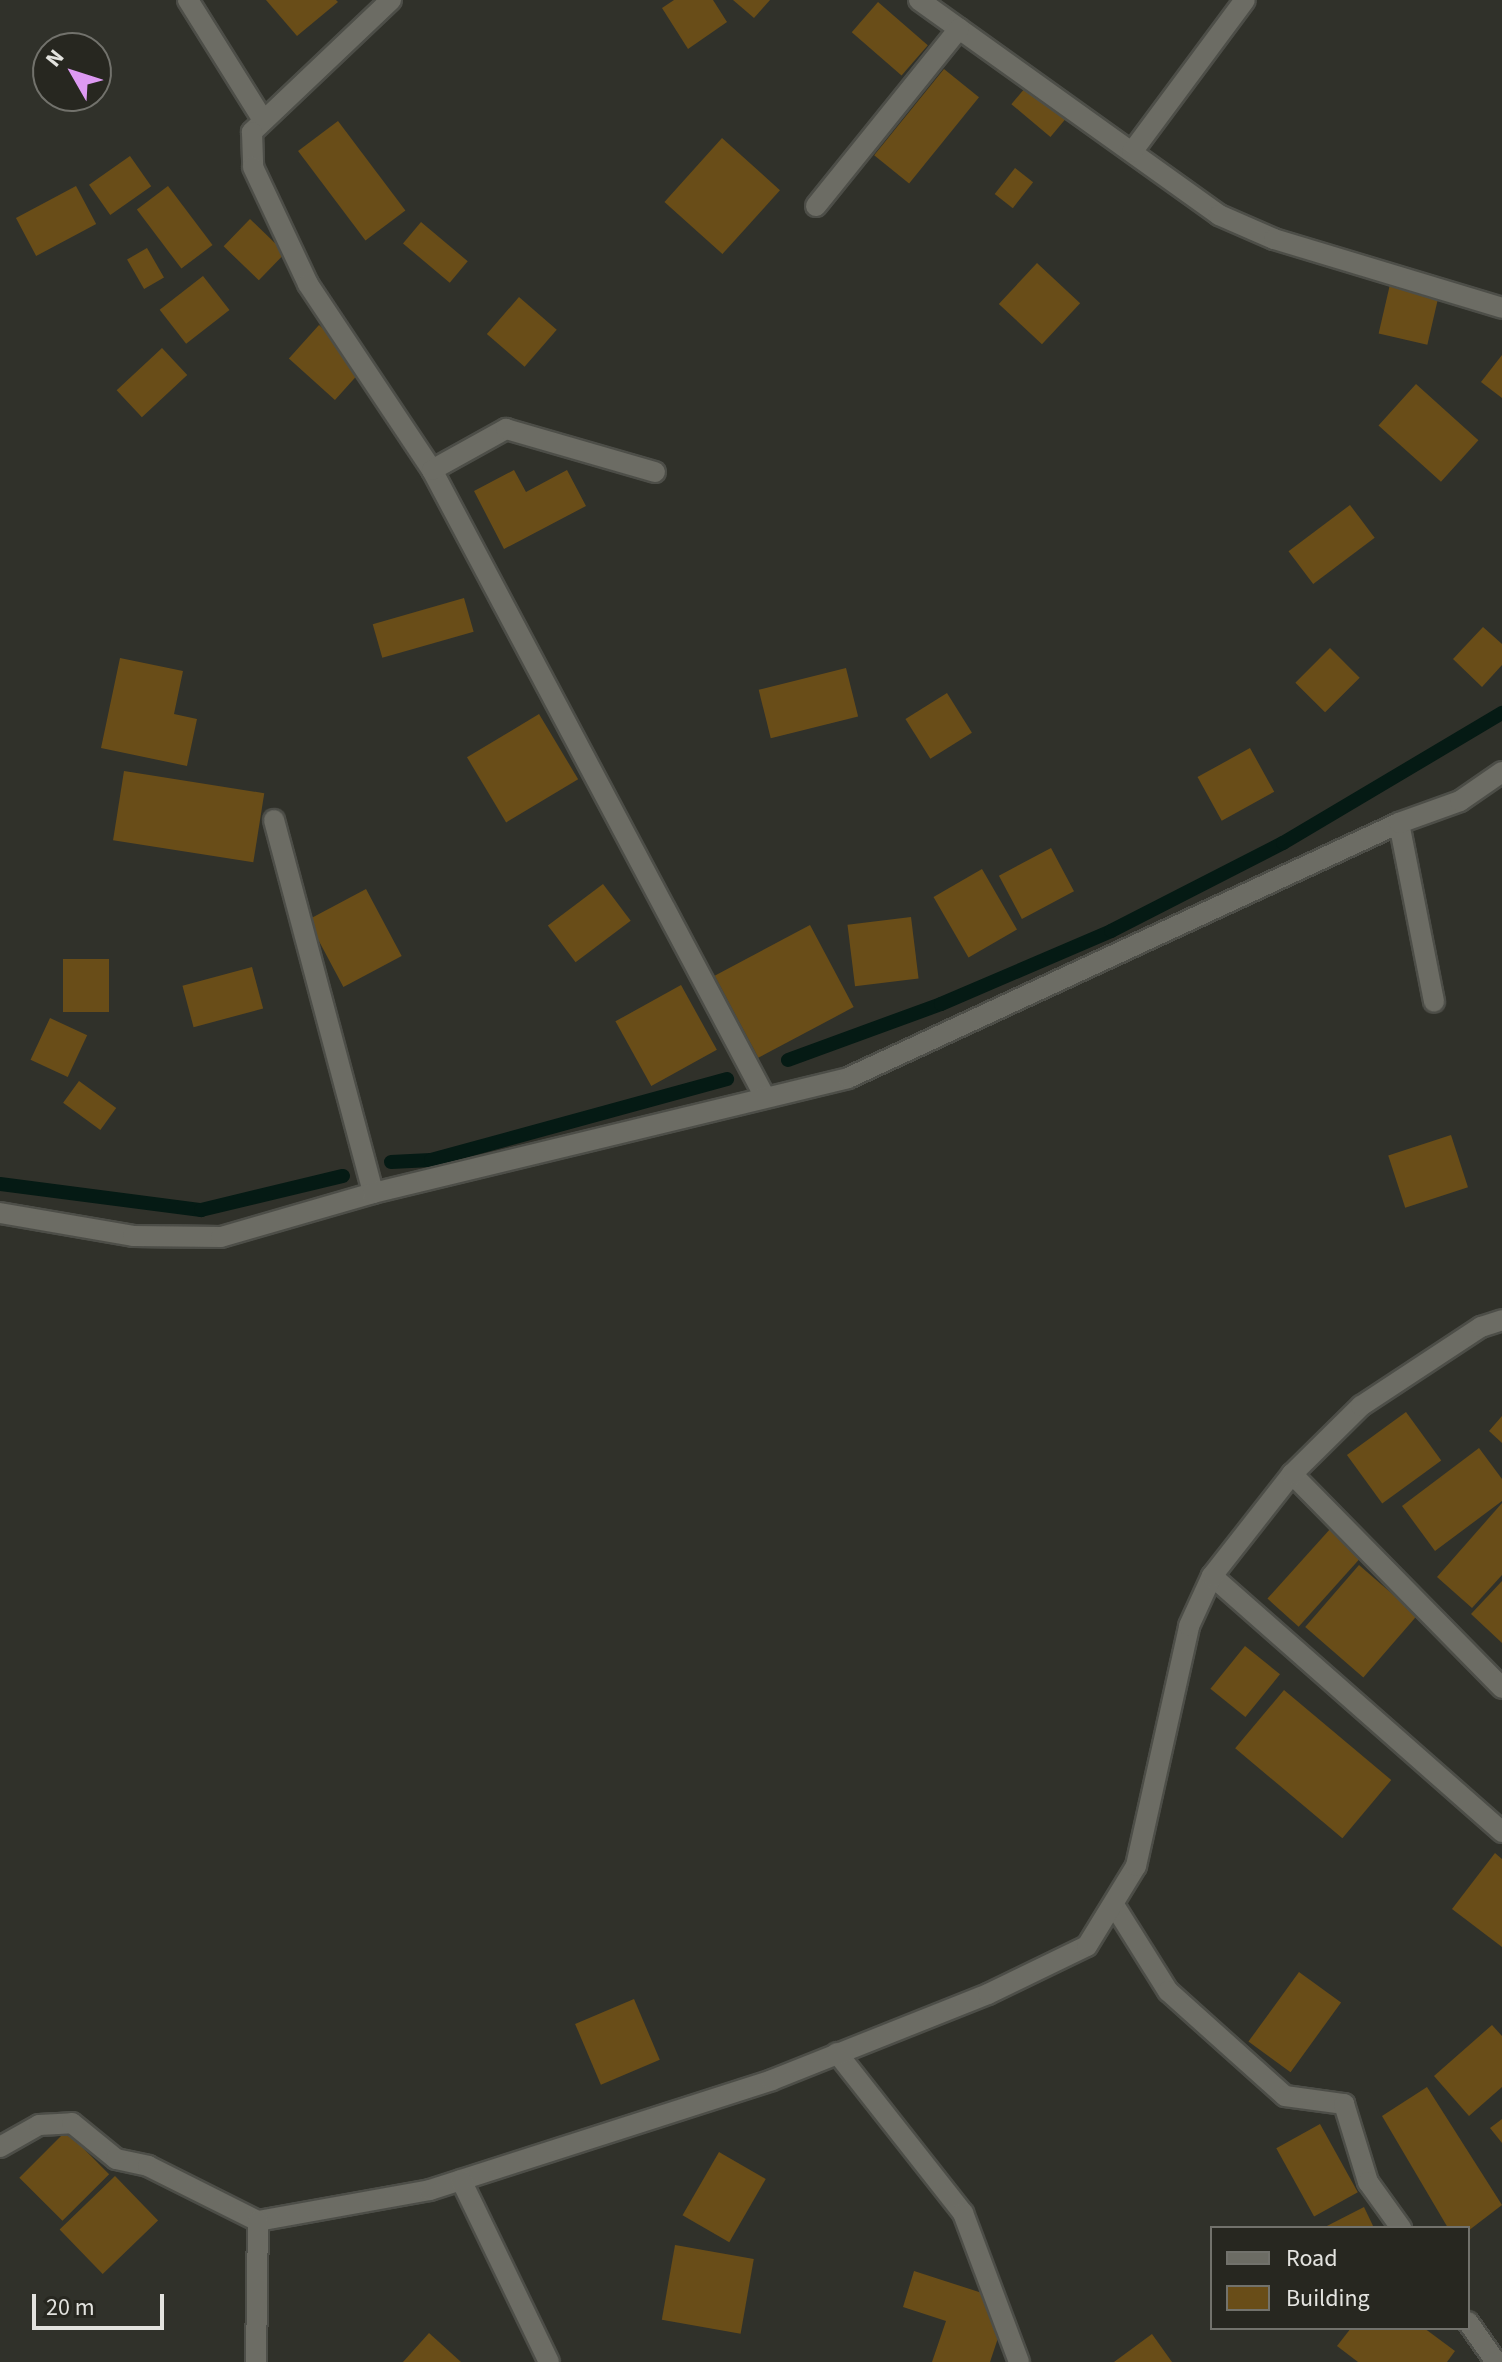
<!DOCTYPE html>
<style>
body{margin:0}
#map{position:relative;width:1502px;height:2362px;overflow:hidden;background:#30312a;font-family:"Source Sans 3",sans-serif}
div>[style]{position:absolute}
.stream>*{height:14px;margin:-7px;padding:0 7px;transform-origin:7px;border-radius:7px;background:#051a14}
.building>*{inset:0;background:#694d18;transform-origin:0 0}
.roads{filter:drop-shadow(2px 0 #4d4e48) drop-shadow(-2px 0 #4d4e48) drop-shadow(0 2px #4d4e48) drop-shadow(0 -2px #4d4e48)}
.street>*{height:20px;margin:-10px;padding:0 10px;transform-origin:10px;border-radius:10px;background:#6c6c64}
span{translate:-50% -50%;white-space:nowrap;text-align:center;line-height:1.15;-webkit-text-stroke:6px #272720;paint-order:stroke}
.legend{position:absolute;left:1210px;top:2226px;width:260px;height:104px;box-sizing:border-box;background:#272720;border:2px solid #72726c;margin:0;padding:10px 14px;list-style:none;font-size:24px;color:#e3e3df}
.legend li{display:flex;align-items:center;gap:16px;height:40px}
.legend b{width:40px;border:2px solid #72726c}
.north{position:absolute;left:32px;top:32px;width:80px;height:80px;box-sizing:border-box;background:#272720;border:2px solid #72726c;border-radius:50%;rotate:309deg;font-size:22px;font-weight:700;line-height:32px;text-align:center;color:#e3e3df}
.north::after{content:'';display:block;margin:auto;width:28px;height:36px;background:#dd99f3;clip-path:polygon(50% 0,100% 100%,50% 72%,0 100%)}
.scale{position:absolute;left:32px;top:2294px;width:132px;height:36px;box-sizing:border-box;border:4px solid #e3e3df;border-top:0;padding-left:10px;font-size:24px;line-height:28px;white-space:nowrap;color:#e3e3df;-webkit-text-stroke:6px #272720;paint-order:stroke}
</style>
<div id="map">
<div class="stream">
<div style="left:788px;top:1060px;width:163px;rotate:-20.1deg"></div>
<div style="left:941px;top:1004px;width:185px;rotate:-23.2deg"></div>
<div style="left:1111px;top:931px;width:193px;rotate:-27.1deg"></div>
<div style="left:1283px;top:843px;width:255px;rotate:-30.7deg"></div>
<div style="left:391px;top:1162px;width:40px;rotate:-2.9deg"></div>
<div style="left:431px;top:1160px;width:307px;rotate:-15.3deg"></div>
<div style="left:0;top:1184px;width:203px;rotate:7.4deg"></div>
<div style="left:201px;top:1210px;width:146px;rotate:-13.5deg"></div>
</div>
<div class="building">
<div style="clip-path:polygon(266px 0,336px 0,338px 2px,297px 36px)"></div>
<div style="clip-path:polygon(674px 0,713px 0,727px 22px,688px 49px,662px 8px)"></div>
<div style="clip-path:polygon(733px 0,770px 0,754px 18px)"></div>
<div style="left:878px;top:2px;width:66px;height:40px;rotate:41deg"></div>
<div style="left:944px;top:69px;width:45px;height:111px;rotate:39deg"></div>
<div style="left:1030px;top:82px;width:51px;height:29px;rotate:40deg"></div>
<div style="left:338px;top:121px;width:112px;height:50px;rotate:53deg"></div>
<div style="left:722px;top:138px;width:78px;height:86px;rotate:42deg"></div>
<div style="left:130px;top:156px;width:37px;height:50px;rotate:55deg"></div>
<div style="left:1015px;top:168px;width:23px;height:33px;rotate:38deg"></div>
<div style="left:76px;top:186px;width:43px;height:68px;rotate:62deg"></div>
<div style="left:168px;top:186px;width:74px;height:39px;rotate:53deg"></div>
<div style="left:250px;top:219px;width:49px;height:38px;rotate:44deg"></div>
<div style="left:421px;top:222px;width:61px;height:28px;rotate:40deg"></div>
<div style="left:147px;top:248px;width:34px;height:23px;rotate:60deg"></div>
<div style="left:1037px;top:263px;width:59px;height:56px;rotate:43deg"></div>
<div style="left:203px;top:276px;width:43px;height:55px;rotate:52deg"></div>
<div style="left:1391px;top:280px;width:50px;height:55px;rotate:13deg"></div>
<div style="left:519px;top:297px;width:50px;height:49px;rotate:41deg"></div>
<div style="left:319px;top:325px;width:62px;height:45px;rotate:42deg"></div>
<div style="left:162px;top:348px;width:37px;height:62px;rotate:47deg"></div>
<div style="clip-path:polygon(1502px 355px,1502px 398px,1481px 382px)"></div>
<div style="left:1416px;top:384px;width:84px;height:56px;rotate:42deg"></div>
<div style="clip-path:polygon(514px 470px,526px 492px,567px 470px,586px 506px,504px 549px,474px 491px)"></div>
<div style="left:1350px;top:505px;width:41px;height:77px;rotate:53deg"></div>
<div style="left:464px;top:598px;width:35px;height:95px;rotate:74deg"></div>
<div style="clip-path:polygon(1483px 627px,1502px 644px,1502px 665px,1482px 687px,1453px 659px)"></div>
<div style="left:1330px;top:648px;width:42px;height:49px;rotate:45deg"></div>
<div style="clip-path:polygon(120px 658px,183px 671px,174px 714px,197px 719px,187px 766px,101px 748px)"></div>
<div style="left:846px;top:668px;width:50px;height:90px;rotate:76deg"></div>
<div style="left:947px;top:693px;width:47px;height:49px;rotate:58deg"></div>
<div style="left:539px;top:714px;width:76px;height:84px;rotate:59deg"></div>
<div style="left:1250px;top:748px;width:50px;height:60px;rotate:61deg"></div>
<div style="left:124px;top:771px;width:142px;height:70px;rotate:9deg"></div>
<div style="left:1051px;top:848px;width:49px;height:59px;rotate:62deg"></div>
<div style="left:982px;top:869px;width:70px;height:56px;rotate:60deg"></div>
<div style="left:603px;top:884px;width:46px;height:69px;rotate:53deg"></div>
<div style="left:366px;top:889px;width:76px;height:66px;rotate:62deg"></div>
<div style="left:911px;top:917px;width:62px;height:64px;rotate:83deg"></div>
<div style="left:810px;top:925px;width:93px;height:108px;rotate:62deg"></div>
<div style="left:63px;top:959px;width:46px;height:53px"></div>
<div style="left:252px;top:967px;width:43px;height:72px;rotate:75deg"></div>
<div style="left:681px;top:985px;width:74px;height:75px;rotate:61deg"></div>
<div style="left:50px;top:1018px;width:41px;height:46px;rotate:25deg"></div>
<div style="left:79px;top:1081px;width:46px;height:27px;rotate:36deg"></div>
<div style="left:1451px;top:1135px;width:55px;height:66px;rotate:72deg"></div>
<div style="left:1406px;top:1412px;width:60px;height:73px;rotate:54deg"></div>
<div style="clip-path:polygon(1502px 1416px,1502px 1443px,1489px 1431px)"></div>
<div style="clip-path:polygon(1479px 1448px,1502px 1479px,1502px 1501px,1435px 1551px,1402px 1506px)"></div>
<div style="clip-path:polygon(1502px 1503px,1502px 1575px,1472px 1608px,1437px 1577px)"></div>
<div style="left:1331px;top:1528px;width:42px;height:95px;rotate:42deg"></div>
<div style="left:1359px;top:1565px;width:77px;height:82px;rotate:41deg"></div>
<div style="clip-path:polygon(1502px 1581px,1502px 1643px,1471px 1614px)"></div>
<div style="left:1245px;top:1646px;width:45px;height:55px;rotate:39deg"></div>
<div style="left:1284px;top:1690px;width:140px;height:76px;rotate:40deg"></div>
<div style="clip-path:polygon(1495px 1853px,1502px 1859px,1502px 1947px,1452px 1909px)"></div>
<div style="left:1299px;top:1972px;width:52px;height:86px;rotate:36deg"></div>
<div style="left:634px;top:1999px;width:66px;height:64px;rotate:67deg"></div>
<div style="clip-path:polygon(1492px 2025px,1502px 2036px,1502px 2087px,1469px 2116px,1434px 2076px)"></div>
<div style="clip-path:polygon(1427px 2087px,1502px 2205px,1468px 2231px,1448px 2228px,1382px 2116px)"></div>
<div style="clip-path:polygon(1502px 2119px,1502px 2143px,1490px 2128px)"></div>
<div style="left:1320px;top:2124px;width:78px;height:50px;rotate:61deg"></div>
<div style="left:66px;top:2131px;width:61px;height:66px;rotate:45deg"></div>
<div style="left:719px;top:2152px;width:54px;height:73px;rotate:30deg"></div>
<div style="left:115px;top:2176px;width:62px;height:77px;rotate:46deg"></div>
<div style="clip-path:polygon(1364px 2207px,1374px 2228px,1323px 2228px)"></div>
<div style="left:675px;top:2245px;width:80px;height:76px;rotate:10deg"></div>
<div style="clip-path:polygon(914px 2271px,1010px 2302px,990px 2362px,932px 2362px,946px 2321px,903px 2307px)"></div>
<div style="clip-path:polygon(1351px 2328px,1424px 2328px,1455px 2351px,1447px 2362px,1358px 2362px,1337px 2346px)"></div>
<div style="clip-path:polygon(429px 2333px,461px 2362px,403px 2362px)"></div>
<div style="clip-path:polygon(1152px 2334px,1172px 2362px,1114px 2362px)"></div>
</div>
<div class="roads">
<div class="street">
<div style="left:188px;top:0;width:142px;rotate:58deg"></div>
<div style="left:391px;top:0;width:192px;rotate:136.5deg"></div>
<div style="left:252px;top:132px;width:35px;rotate:88deg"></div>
<div style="left:253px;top:167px;width:129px;rotate:64.8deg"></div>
<div style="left:308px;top:284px;width:224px;rotate:56.3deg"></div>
<div style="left:432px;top:470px;width:710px;rotate:62.03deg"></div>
<div style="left:919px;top:0;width:369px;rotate:35.6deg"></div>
<div style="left:1219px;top:215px;width:60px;rotate:23.6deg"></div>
<div style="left:1274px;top:239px;width:238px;rotate:16.8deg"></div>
<div style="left:1132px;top:152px;width:189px;rotate:-53.4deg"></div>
<div style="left:816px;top:206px;width:228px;rotate:-51.1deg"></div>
<div style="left:432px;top:470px;width:85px;rotate:-29deg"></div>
<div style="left:506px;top:429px;width:155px;rotate:16.1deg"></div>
<div style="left:274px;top:820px;width:386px;rotate:75.1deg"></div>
<div style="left:1399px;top:823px;width:182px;rotate:78.9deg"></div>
<div style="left:0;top:1213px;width:135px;rotate:9.8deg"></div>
<div style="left:133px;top:1236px;width:88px;rotate:0.7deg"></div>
<div style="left:221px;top:1237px;width:158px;rotate:-16.1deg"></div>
<div style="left:373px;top:1193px;width:489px;rotate:-13.6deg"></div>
<div style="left:848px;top:1078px;width:607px;rotate:-24.83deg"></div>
<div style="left:1399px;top:823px;width:65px;rotate:-19.8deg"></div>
<div style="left:1460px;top:801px;width:51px;rotate:-34.6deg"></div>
<div style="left:1292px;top:1474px;width:300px;rotate:45.5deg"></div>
<div style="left:1212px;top:1576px;width:387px;rotate:41.4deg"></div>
<div style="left:1114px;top:1905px;width:102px;rotate:57.9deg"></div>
<div style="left:1168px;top:1991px;width:157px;rotate:41.9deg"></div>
<div style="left:1285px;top:2096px;width:60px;rotate:7.7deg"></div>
<div style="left:1344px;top:2104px;width:82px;rotate:72.9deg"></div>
<div style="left:1368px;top:2182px;width:57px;rotate:54.3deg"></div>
<div style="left:837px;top:2053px;width:204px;rotate:51.8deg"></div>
<div style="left:963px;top:2213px;width:159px;rotate:69.4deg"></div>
<div style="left:0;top:2147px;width:45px;rotate:-29.4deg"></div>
<div style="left:39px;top:2125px;width:33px;rotate:-3deg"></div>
<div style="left:72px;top:2123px;width:57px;rotate:39.3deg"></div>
<div style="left:116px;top:2159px;width:33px;rotate:12deg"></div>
<div style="left:148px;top:2166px;width:123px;rotate:26.6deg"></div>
<div style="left:258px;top:2221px;width:175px;rotate:-10.2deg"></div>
<div style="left:430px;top:2190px;width:359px;rotate:-17.8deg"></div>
<div style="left:772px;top:2080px;width:232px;rotate:-21.7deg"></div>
<div style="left:988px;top:1994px;width:110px;rotate:-25.9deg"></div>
<div style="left:1087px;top:1946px;width:94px;rotate:-58.5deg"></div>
<div style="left:1136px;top:1866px;width:246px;rotate:-77.5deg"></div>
<div style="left:1189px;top:1626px;width:55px;rotate:-65.3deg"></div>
<div style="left:1212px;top:1576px;width:130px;rotate:-51.9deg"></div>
<div style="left:1292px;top:1474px;width:97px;rotate:-44.6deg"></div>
<div style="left:1361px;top:1406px;width:144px;rotate:-33.4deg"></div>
<div style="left:1481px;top:1327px;width:22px;rotate:-18deg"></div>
<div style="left:461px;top:2180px;width:202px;rotate:64.2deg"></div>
<div style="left:1468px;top:2322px;width:49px;rotate:55deg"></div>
<div style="left:256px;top:2362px;width:141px;rotate:-89.2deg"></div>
</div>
</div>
<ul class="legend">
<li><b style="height:10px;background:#6c6c64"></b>Road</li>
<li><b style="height:22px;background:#694d18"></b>Building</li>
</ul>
<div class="north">N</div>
<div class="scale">20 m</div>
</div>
